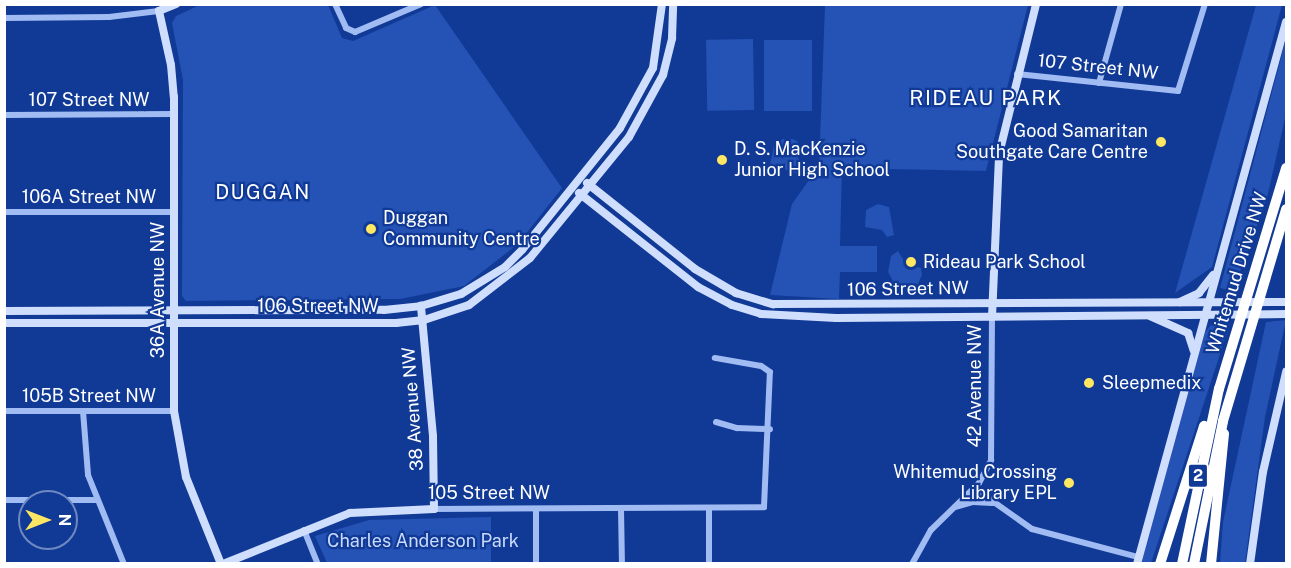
<!DOCTYPE html>
<style>
body{margin:0}
#map{position:relative;width:1291px;height:568px;overflow:hidden;background:#113a96;font-family:"Public Sans",sans-serif}
div>[style]{position:absolute}
.green>*{inset:0;background:#2452b5;transform-origin:0 0}
.street>*{height:6px;margin:-3px;padding:0 3px;transform-origin:3px;border-radius:3px;background:#a1bbf3}
.secondary>*{height:8px;margin:-4px;padding:0 4px;transform-origin:4px;border-radius:4px;background:#d0defd}
.highway>*{height:10px;margin:-5px;padding:0 5px;transform-origin:5px;border-radius:5px;background:#fff}
.dots>*{width:16px;height:16px;translate:-50% -50%;box-sizing:border-box;border:3px solid #113a96;border-radius:50%}
span{translate:-50% -50%;white-space:nowrap;text-align:center;line-height:1.15;-webkit-text-stroke:4.5px #113a96;paint-order:stroke}
.shield-label span{padding:2px 4px;background:#113a96;border:2px solid;border-radius:4px;-webkit-text-stroke-width:0}
.shield-label{font-size:16px;color:#fff;font-weight:700}
.street-label{font-size:18px;color:#fff}
.poi-label{font-size:18px;color:#fff}
.right{translate:-100% -50%;text-align:right}
.left{translate:0 -50%;text-align:left}
.park-label{font-size:18px;color:#c9dafd}
.neighbourhood-label{font-size:20px;color:#fff;letter-spacing:1.5px}
.quarter-label{font-size:21px;color:#fff;letter-spacing:1.5px}
.frame{position:absolute;inset:0;border:6px solid #fff;pointer-events:none}
.north{position:absolute;left:18px;top:490px;width:60px;height:60px;box-sizing:border-box;background:#113a96;border:2px solid #7089c0;border-radius:50%;rotate:90deg;font-size:16px;font-weight:700;line-height:24px;text-align:center;color:#fff}
.north::after{content:'';display:block;margin:auto;width:21px;height:27px;background:#ffe763;clip-path:polygon(50% 0,100% 100%,50% 72%,0 100%)}
</style>
<div id="map">
<div class="green">
<div style="clip-path:polygon(202px 4px,328px 5px,342px 38px,353px 41px,435px 5px,562px 188px,518px 244px,464px 286px,400px 299px,186px 301px,182px 296px,183px 80px,172px 23px,176px 16px)"></div>
<div style="clip-path:polygon(825px 5px,1028px 5px,986px 171px,842px 168px,840px 246px,877px 246px,877px 272px,840px 272px,839px 299px,770px 295px,792px 204px,819px 166px)"></div>
<div style="clip-path:polygon(1256px 5px,1282px 5px,1212px 267px,1175px 293px)"></div>
<div style="left:753px;top:39px;width:71px;height:47px;rotate:89deg"></div>
<div style="clip-path:polygon(1286px 39px,1286px 114px,1267px 198px,1233px 291px,1220px 288px)"></div>
<div style="left:764px;top:40px;width:48px;height:71px"></div>
<div style="clip-path:polygon(793px 139px,798px 142px,798px 158px,804px 165px,801px 175px,770px 165px,774px 145px,783px 139px)"></div>
<div style="clip-path:polygon(878px 204px,889px 207px,894px 235px,887px 237px,882px 230px,865px 227px,866px 210px)"></div>
<div style="clip-path:polygon(898px 251px,906px 264px,921px 268px,922px 275px,918px 284px,909px 283px,905px 290px,900px 284px,888px 289px,886px 283px,893px 281px,888px 272px,891px 256px)"></div>
<div style="clip-path:polygon(1286px 320px,1265px 417px,1245px 563px,1220px 563px,1223px 522px,1266px 322px)"></div>
<div style="clip-path:polygon(1214px 322px,1230px 324px,1151px 563px,1141px 564px,1205px 332px)"></div>
<div style="clip-path:polygon(491px 517px,491px 563px,327px 563px,315px 536px,369px 520px)"></div>
</div>
<div class="street">
<div style="left:335px;top:4px;width:26px;rotate:65deg"></div>
<div style="left:346px;top:28px;width:10px;rotate:24deg"></div>
<div style="left:355px;top:32px;width:72px;rotate:-23deg"></div>
<div style="left:4px;top:18px;width:105px;rotate:-0.5deg"></div>
<div style="left:109px;top:17px;width:50px;rotate:-6.8deg"></div>
<div style="left:1017px;top:74px;width:162px;rotate:6deg"></div>
<div style="left:1178px;top:91px;width:91px;rotate:-72.8deg"></div>
<div style="left:1099px;top:83px;width:82px;rotate:-74.4deg"></div>
<div style="left:4px;top:115px;width:170px;rotate:-0.3deg"></div>
<div style="left:4px;top:212px;width:170px"></div>
<div style="left:4px;top:411px;width:170px"></div>
<div style="left:83px;top:411px;width:64px;rotate:85.5deg"></div>
<div style="left:88px;top:475px;width:96px;rotate:68deg"></div>
<div style="left:716px;top:422px;width:22px;rotate:16deg"></div>
<div style="left:737px;top:428px;width:33px;rotate:2deg"></div>
<div style="left:974px;top:488px;width:71px;rotate:35.3deg"></div>
<div style="left:1032px;top:529px;width:110px;rotate:14.8deg"></div>
<div style="left:4px;top:500px;width:93px"></div>
<div style="left:955px;top:507px;width:19px;rotate:-16deg"></div>
<div style="left:973px;top:502px;width:19px;rotate:3deg"></div>
<div style="left:434px;top:509px;width:330px;rotate:-0.3deg"></div>
<div style="left:764px;top:507px;width:135px;rotate:-87.5deg"></div>
<div style="left:770px;top:372px;width:11px;rotate:-146deg"></div>
<div style="left:761px;top:366px;width:47px;rotate:-170.1deg"></div>
<div style="left:536px;top:509px;width:55px;rotate:90deg"></div>
<div style="left:621px;top:509px;width:55px;rotate:89deg"></div>
<div style="left:709px;top:509px;width:55px;rotate:90deg"></div>
<div style="left:304px;top:530px;width:37px;rotate:68deg"></div>
<div style="left:912px;top:564px;width:39px;rotate:-61deg"></div>
<div style="left:931px;top:530px;width:67px;rotate:-44.4deg"></div>
<div style="left:979px;top:483px;width:26px;rotate:-62deg"></div>
<div style="left:991px;top:460px;width:143px;rotate:-89.6deg"></div>
</div>
<div class="secondary">
<div style="left:176px;top:4px;width:18px;rotate:158deg"></div>
<div style="left:159px;top:11px;width:55px;rotate:77.5deg"></div>
<div style="left:171px;top:65px;width:32px;rotate:85deg"></div>
<div style="left:174px;top:97px;width:314px;rotate:90deg"></div>
<div style="left:174px;top:411px;width:67px;rotate:79.7deg"></div>
<div style="left:186px;top:477px;width:94px;rotate:68.1deg"></div>
<div style="left:587px;top:183px;width:138px;rotate:38.5deg"></div>
<div style="left:695px;top:269px;width:48px;rotate:30.3deg"></div>
<div style="left:736px;top:293px;width:39px;rotate:17deg"></div>
<div style="left:773px;top:304px;width:513px;rotate:-0.22deg"></div>
<div style="left:579px;top:193px;width:152px;rotate:38.3deg"></div>
<div style="left:698px;top:287px;width:38px;rotate:28deg"></div>
<div style="left:732px;top:305px;width:30px;rotate:17deg"></div>
<div style="left:761px;top:314px;width:75px;rotate:3.1deg"></div>
<div style="left:836px;top:318px;width:450px;rotate:-0.5deg"></div>
<div style="left:1180px;top:302px;width:21px;rotate:-25deg"></div>
<div style="left:1199px;top:293px;width:23px;rotate:-52deg"></div>
<div style="left:4px;top:311px;width:380px;rotate:-0.2deg"></div>
<div style="left:384px;top:310px;width:37px;rotate:-6deg"></div>
<div style="left:421px;top:306px;width:42px;rotate:-16.7deg"></div>
<div style="left:461px;top:294px;width:52px;rotate:-31.5deg"></div>
<div style="left:505px;top:267px;width:24px;rotate:-45deg"></div>
<div style="left:522px;top:250px;width:156px;rotate:-51.2deg"></div>
<div style="left:620px;top:128px;width:68px;rotate:-61.2deg"></div>
<div style="left:653px;top:68px;width:65px;rotate:-82deg"></div>
<div style="left:1150px;top:316px;width:42px;rotate:24.1deg"></div>
<div style="left:1188px;top:333px;width:19px;rotate:72deg"></div>
<div style="left:992px;top:317px;width:163px;rotate:-87.5deg"></div>
<div style="left:999px;top:154px;width:154px;rotate:-76.1deg"></div>
<div style="left:4px;top:323px;width:392px"></div>
<div style="left:396px;top:323px;width:28px;rotate:-6deg"></div>
<div style="left:424px;top:320px;width:47px;rotate:-18.4deg"></div>
<div style="left:469px;top:305px;width:77px;rotate:-37.6deg"></div>
<div style="left:530px;top:258px;width:156px;rotate:-50.7deg"></div>
<div style="left:629px;top:137px;width:71px;rotate:-61.3deg"></div>
<div style="left:663px;top:75px;width:38px;rotate:-76deg"></div>
<div style="left:672px;top:38px;width:34px;rotate:-88deg"></div>
<div style="left:223px;top:564px;width:137px;rotate:-21.9deg"></div>
<div style="left:350px;top:513px;width:84px;rotate:-2.7deg"></div>
<div style="left:434px;top:509px;width:73px;rotate:-90.8deg"></div>
<div style="left:433px;top:436px;width:131px;rotate:-95.3deg"></div>
<div style="left:1137px;top:564px;width:562px;rotate:-74.63deg"></div>
<div style="left:1250px;top:564px;width:93px;rotate:-82deg"></div>
<div style="left:1263px;top:472px;width:103px;rotate:-77deg"></div>
</div>
<div class="highway">
<div style="left:1160px;top:564px;width:145px;rotate:-72.3deg"></div>
<div style="left:1182px;top:564px;width:179px;rotate:-78.1deg"></div>
<div style="left:1219px;top:389px;width:231px;rotate:-73.1deg"></div>
<div style="left:1194px;top:564px;width:146px;rotate:-78.5deg"></div>
<div style="left:1223px;top:421px;width:221px;rotate:-73.4deg"></div>
<div style="left:1211px;top:564px;width:131px;rotate:-84.3deg"></div>
</div>
<div class="dots">
<div style="left:1161px;top:142px;background:#ffe763"></div>
<div style="left:722px;top:160px;background:#ffe763"></div>
<div style="left:371px;top:229px;background:#ffe763"></div>
<div style="left:911px;top:262px;background:#ffe763"></div>
<div style="left:1089px;top:383px;background:#ffe763"></div>
<div style="left:1069px;top:483px;background:#ffe763"></div>
</div>
<div class="shield-label">
<span style="left:1198px;top:476px">2</span>
</div>
<div class="street-label">
<span style="left:1098px;top:67px;rotate:6deg">107 Street NW</span>
<span style="left:89px;top:100px">107 Street NW</span>
<span style="left:89px;top:197px">106A Street NW</span>
<span style="left:1237px;top:273px;rotate:-73deg">Whitemud Drive NW</span>
<span style="left:908px;top:289px;rotate:-1deg">106 Street NW</span>
<span style="left:158px;top:290px;rotate:-90deg">36A Avenue NW</span>
<span style="left:318px;top:306px">106 Street NW</span>
<span style="left:975px;top:386px;rotate:-90deg">42 Avenue NW</span>
<span style="left:89px;top:396px">105B Street NW</span>
<span style="left:413px;top:409px;rotate:-94deg">38 Avenue NW</span>
<span style="left:489px;top:493px">105 Street NW</span>
</div>
<div class="poi-label">
<span class="right" style="left:1148px;top:142px">Good Samaritan<br>Southgate Care Centre</span>
<span class="left" style="left:734px;top:160px">D. S. MacKenzie<br>Junior High School</span>
<span class="left" style="left:383px;top:229px">Duggan<br>Community Centre</span>
<span class="left" style="left:923px;top:262px">Rideau Park School</span>
<span class="left" style="left:1102px;top:383px">Sleepmedix</span>
<span class="right" style="left:1057px;top:483px">Whitemud Crossing<br>Library EPL</span>
</div>
<div class="park-label">
<span style="left:423px;top:541px">Charles Anderson Park</span>
</div>
<div class="neighbourhood-label">
<span style="left:263px;top:192px">DUGGAN</span>
</div>
<div class="quarter-label">
<span style="left:986px;top:98px">RIDEAU PARK</span>
</div>
<div class="frame"></div>
<div class="north">N</div>
</div>
